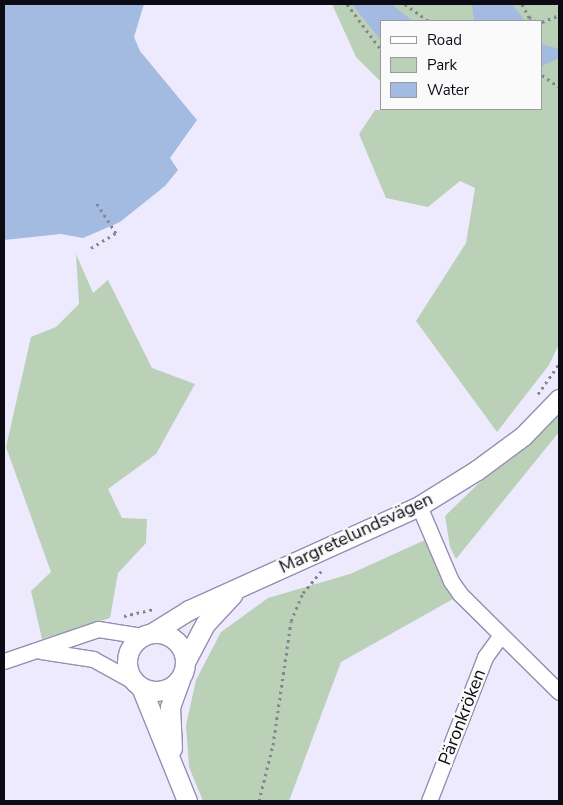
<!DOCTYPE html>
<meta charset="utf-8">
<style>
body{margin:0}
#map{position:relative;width:563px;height:805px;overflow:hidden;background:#edeafe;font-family:"Nunito Sans",sans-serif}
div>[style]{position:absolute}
.green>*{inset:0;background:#bad0b7}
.water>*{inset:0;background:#a3bbe0}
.path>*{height:3px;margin-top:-1.5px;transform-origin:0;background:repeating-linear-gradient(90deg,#868493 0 2.5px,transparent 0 6.5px)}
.roads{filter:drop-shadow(1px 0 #948fae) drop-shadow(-1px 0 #948fae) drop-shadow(0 1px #948fae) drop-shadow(0 -1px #948fae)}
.minor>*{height:15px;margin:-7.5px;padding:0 7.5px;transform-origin:7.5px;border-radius:7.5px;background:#fff}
.tertiary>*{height:19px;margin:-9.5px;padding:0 9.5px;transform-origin:9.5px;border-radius:9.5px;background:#fff}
.tertiary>.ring{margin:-9.5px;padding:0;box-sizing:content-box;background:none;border:19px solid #fff;border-radius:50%}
span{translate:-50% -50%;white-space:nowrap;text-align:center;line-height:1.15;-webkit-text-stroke:4.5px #fafafa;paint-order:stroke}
.street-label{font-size:18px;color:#0c0a14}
.frame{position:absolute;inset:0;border:5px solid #0c0a14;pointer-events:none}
.legend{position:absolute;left:380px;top:20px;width:162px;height:90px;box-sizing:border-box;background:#fafafa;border:1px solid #9b9a9e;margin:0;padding:6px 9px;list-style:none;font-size:15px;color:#0c0a14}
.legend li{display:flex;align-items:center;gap:10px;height:25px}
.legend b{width:25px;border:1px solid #9b9a9e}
</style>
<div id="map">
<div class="green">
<div style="clip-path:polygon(332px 4px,556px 4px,559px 8px,559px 344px,549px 365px,497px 432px,416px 321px,466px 243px,475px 188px,460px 181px,428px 207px,386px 198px,359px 134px,375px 110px,542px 109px,542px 21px,382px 21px,382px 83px,356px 57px)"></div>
<div style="clip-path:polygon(76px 254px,93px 293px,108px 280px,152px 368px,195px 384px,156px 454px,108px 489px,122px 518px,147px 519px,146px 543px,118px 573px,110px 618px,42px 639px,31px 591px,51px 572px,6px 447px,31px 337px,56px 327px,79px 304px)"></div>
<div style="clip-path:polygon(559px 414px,559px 432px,456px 559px,450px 547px,445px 516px,478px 484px,531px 444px)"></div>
<div style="clip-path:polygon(425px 540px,453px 599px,341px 662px,289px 801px,203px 801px,189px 767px,186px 725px,196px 680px,221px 632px,268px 598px,350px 574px)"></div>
</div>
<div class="water">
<div style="clip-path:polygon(4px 4px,144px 4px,134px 37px,140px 51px,197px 120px,170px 158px,178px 170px,165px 186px,120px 222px,83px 238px,61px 234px,4px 240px)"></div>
<div style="clip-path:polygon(352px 4px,391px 4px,413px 21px,382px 21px,382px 42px)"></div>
<div style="clip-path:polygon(472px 4px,512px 4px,525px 21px,474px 21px)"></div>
<div style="clip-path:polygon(542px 44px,559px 49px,559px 58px,542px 66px)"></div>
</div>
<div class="path">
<div style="left:347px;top:4px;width:59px;rotate:53.3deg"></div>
<div style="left:405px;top:4px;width:29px;rotate:36deg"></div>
<div style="left:522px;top:4px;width:15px;rotate:62deg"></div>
<div style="left:529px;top:17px;width:8px;rotate:30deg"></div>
<div style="left:542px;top:22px;width:18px;rotate:-22deg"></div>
<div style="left:542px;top:75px;width:21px;rotate:35deg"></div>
<div style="left:91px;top:248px;width:29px;rotate:-31deg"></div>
<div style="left:116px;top:233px;width:37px;rotate:-123deg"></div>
<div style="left:538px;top:394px;width:37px;rotate:-55deg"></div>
<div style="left:124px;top:616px;width:32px;rotate:-13deg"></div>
<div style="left:259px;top:801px;width:58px;rotate:-76deg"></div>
<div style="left:273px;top:745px;width:125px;rotate:-81.7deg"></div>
<div style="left:291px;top:621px;width:30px;rotate:-67deg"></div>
<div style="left:303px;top:593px;width:30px;rotate:-50deg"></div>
</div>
<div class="roads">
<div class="minor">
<div style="left:419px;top:506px;width:82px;rotate:66.9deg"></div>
<div style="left:451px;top:581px;width:16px;rotate:55deg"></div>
<div style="left:460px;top:594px;width:139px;rotate:44.7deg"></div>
<div style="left:41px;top:651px;width:53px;rotate:8.7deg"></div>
<div style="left:93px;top:659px;width:46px;rotate:28.8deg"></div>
<div style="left:4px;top:661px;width:99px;rotate:-18.8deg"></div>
<div style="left:98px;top:629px;width:46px;rotate:8.8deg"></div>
<div style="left:429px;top:801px;width:155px;rotate:-68.7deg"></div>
<div style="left:485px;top:657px;width:26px;rotate:-54deg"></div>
</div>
<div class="tertiary">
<div class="ring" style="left:127px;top:633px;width:39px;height:39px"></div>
<div style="left:152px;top:633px;width:44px;rotate:-31.9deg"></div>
<div style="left:189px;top:610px;width:252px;rotate:-24.3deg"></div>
<div style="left:419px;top:506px;width:68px;rotate:-31.8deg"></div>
<div style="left:477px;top:470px;width:57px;rotate:-36.5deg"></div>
<div style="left:523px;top:436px;width:52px;rotate:-45.8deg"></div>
<div style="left:185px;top:662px;width:43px;rotate:-62.2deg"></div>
<div style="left:205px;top:624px;width:40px;rotate:-47deg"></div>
<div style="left:141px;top:687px;width:123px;rotate:68deg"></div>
<div style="left:172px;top:748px;width:41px;rotate:-92.8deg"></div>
<div style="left:170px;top:707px;width:29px;rotate:-70deg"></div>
</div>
</div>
<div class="street-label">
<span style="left:356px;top:533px;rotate:-25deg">Margretelundsvägen</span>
<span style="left:462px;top:717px;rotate:-69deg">Päronkröken</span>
</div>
<div class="frame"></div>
<ul class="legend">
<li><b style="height:6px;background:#fff"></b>Road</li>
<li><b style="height:14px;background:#bad0b7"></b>Park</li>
<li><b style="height:14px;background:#a3bbe0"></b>Water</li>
</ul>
</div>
